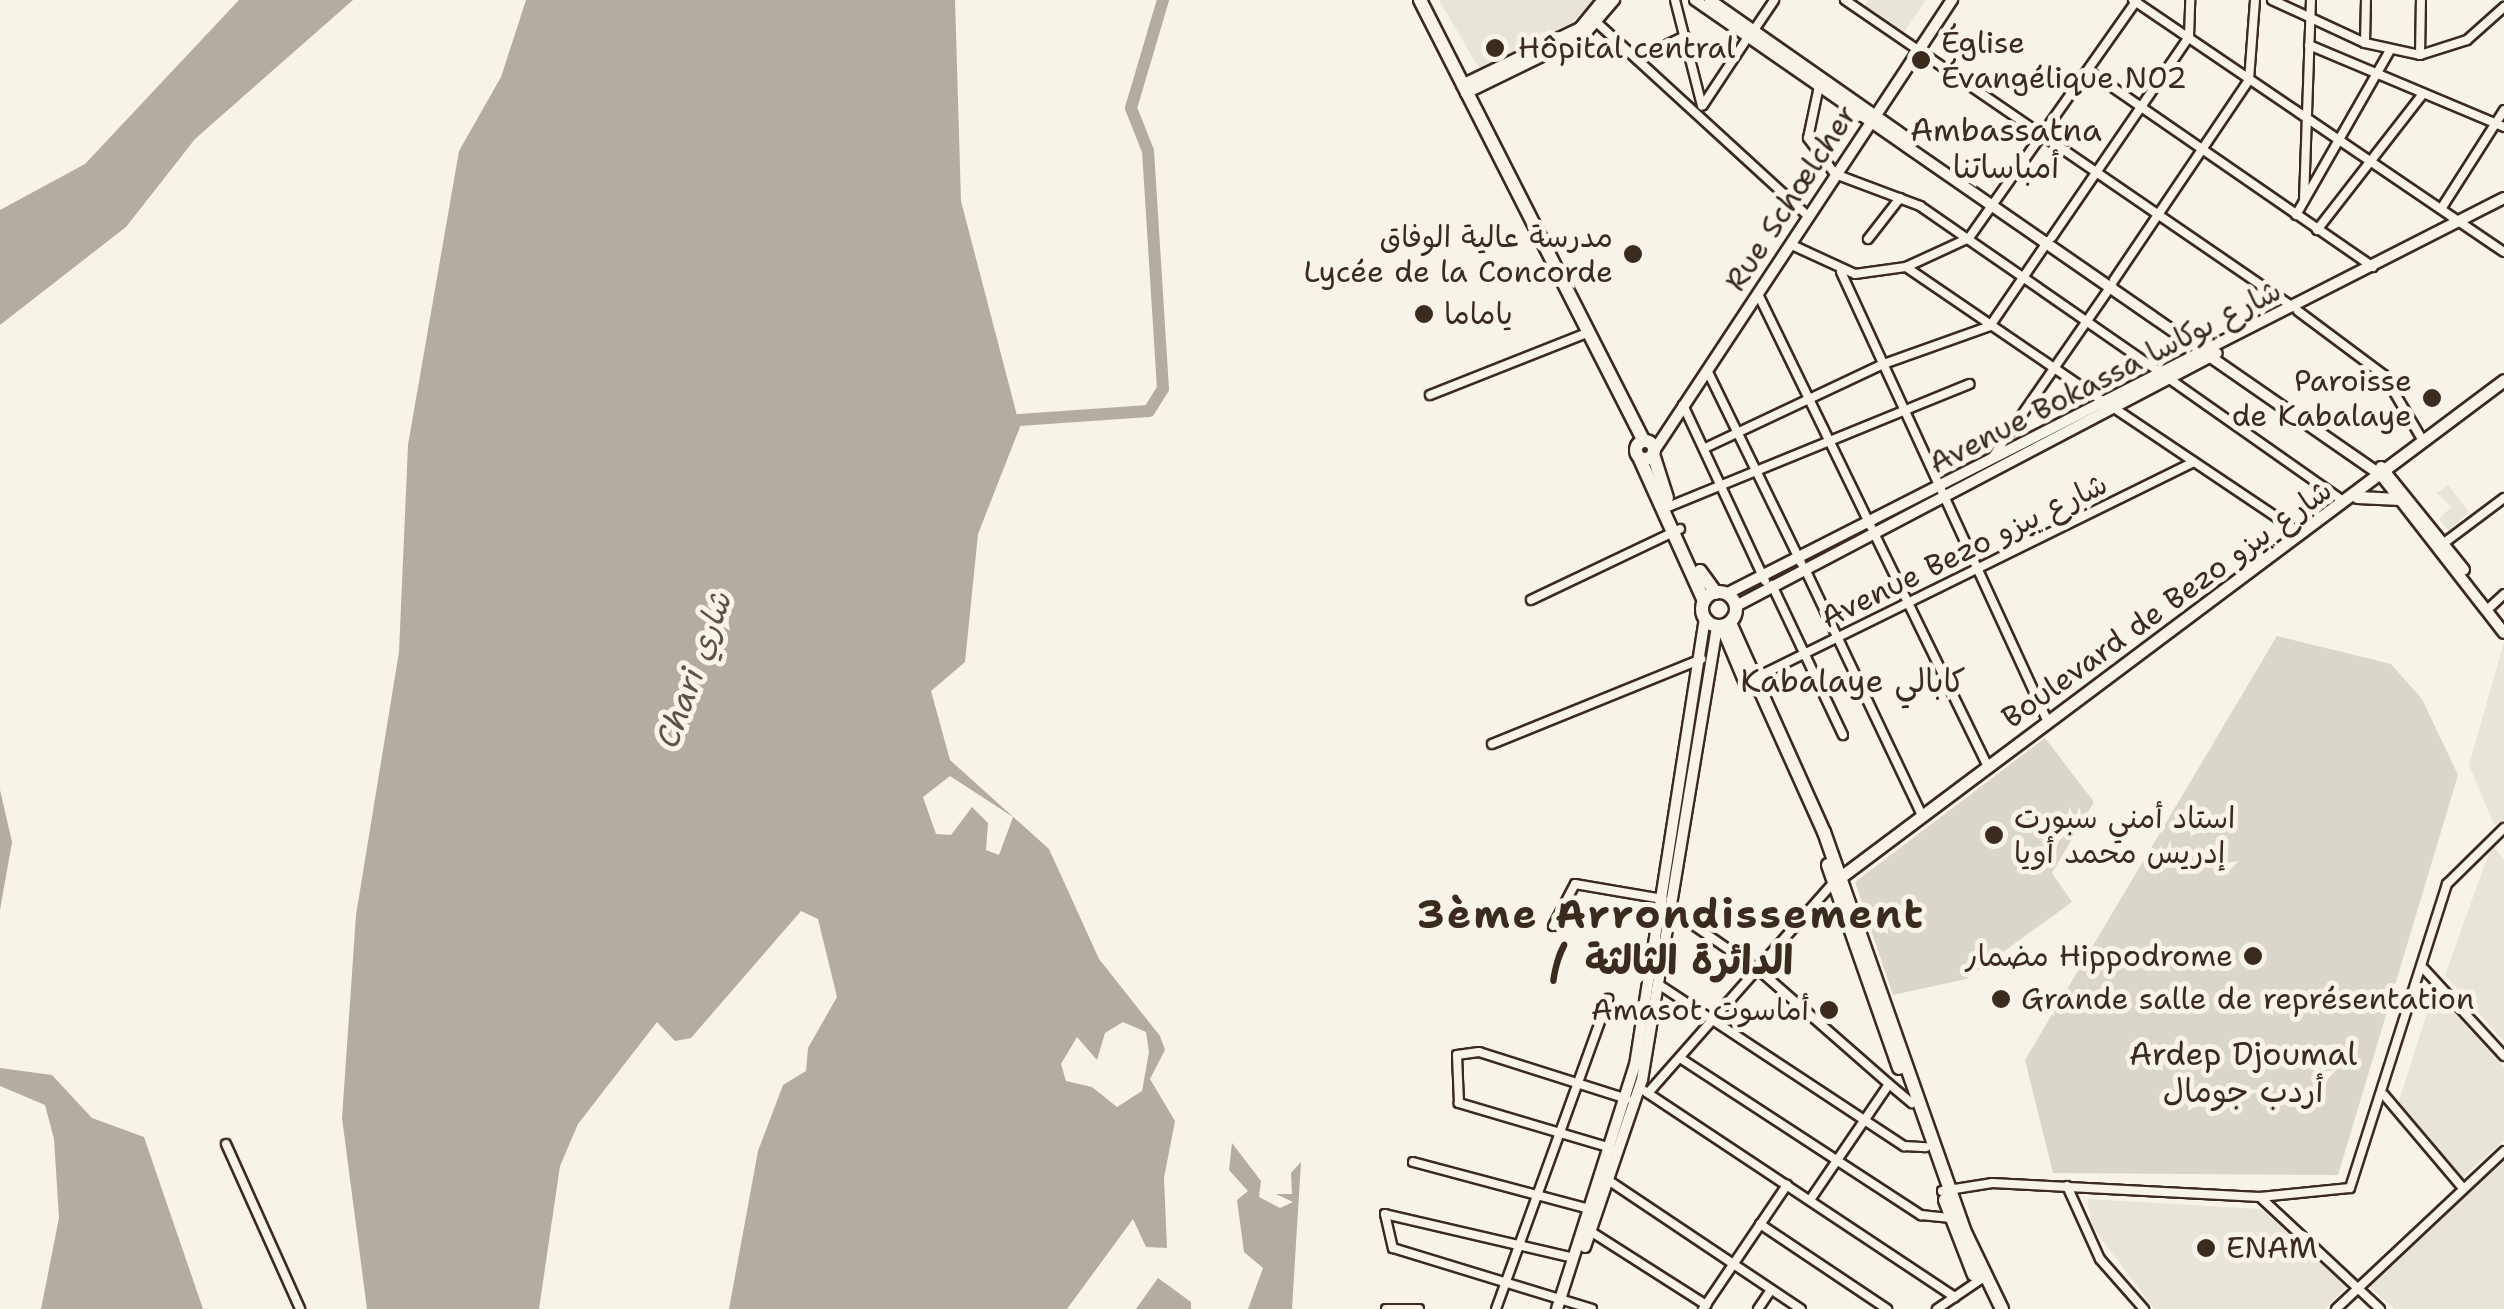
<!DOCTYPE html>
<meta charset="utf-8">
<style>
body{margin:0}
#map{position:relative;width:2504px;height:1309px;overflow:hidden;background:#f7f3e8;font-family:"Shantell Sans","Playpen Sans Arabic",sans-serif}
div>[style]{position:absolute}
.built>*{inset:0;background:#e9e4d9}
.green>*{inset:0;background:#dbd6cb}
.water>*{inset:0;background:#b4aca0}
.river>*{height:12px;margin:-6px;padding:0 6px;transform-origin:6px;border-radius:6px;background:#b4aca0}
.roads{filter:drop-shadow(2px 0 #3b2a1e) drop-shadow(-2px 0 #3b2a1e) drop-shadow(0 2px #3b2a1e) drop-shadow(0 -2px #3b2a1e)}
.minor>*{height:8px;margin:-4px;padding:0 4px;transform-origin:4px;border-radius:4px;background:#f7f3e8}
.tertiary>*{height:10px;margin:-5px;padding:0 5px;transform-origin:5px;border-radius:5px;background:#f7f3e8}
.secondary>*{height:11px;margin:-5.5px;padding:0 5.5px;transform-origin:5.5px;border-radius:5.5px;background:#f7f3e8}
.primary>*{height:12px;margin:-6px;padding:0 6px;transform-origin:6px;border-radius:6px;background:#f7f3e8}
.primary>.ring{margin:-6px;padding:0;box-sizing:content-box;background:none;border:12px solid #f7f3e8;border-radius:50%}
.dots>*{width:28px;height:28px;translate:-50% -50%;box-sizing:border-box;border:5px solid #f7f3e8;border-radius:50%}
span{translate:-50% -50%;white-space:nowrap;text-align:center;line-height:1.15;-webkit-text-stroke:10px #f7f3e8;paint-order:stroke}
.poi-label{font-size:30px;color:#3b2a1e}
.left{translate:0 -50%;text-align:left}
.right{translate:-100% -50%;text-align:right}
.street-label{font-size:30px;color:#3b2a1e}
.neighbourhood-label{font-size:32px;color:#3b2a1e}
.water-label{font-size:32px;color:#5f5145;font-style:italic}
.district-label{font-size:40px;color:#3b2a1e;font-weight:700;letter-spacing:2.5px}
</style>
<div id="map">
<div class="built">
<div style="clip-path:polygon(1439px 0,1595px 0,1566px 29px,1480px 70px)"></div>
<div style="clip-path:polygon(1868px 0,1926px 0,1902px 35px,1863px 8px)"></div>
<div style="clip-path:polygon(2448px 485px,2469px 512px,2449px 531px,2439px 519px,2451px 507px,2437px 493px)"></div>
<div style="clip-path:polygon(2504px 642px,2504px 820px,2494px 825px,2469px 765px)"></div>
<div style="clip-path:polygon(2492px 844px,2504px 860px,2504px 1042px,2445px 975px)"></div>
<div style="clip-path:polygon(2434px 991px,2504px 1067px,2504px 1140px,2463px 1177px,2398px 1104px)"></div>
<div style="clip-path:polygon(2504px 1160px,2504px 1309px,2394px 1309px,2368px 1285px)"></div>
<div style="clip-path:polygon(2087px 1199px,2261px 1209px,2347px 1286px,2325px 1309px,2154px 1309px,2093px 1228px)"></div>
</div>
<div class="green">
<div style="clip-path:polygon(2277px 636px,2391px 664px,2422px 699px,2458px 775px,2338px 1175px,2053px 1173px,2025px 1060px)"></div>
<div style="clip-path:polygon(2045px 738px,2094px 802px,2052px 873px,2072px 902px,1966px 979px,1893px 995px,1855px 882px)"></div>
</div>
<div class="water">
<div style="clip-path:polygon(239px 0,353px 0,195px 139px,126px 227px,0 325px,0 210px,85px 164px)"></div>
<div style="clip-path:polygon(evenodd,526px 0,955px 0,961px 201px,1020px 427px,978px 534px,965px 662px,931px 691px,950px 760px,1049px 849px,1099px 959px,1160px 1036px,1165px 1050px,1150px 1079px,1175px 1121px,1164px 1178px,1167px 1248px,1146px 1247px,1133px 1219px,1067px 1309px,729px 1309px,758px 1151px,783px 1085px,806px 1071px,808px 1048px,837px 997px,818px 919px,801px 911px,691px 1038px,675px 1041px,657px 1022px,578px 1124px,560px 1166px,539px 1309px,367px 1309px,342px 1118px,356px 915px,399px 652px,408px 445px,459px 151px,501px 77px,526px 0,950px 776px,1013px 817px,999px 855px,986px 850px,988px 823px,972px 807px,951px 835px,936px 834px,923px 797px,950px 776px,526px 0,1123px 1022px,1146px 1032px,1149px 1052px,1142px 1091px,1117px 1107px,1092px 1087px,1066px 1081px,1061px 1064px,1077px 1037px,1097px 1060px,1105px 1033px,1123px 1022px)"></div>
<div style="clip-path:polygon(0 790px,12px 842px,0 910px)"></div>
<div style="clip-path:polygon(0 1068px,52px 1075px,92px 1118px,144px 1137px,203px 1309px,41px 1309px,59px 1218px,54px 1139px,45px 1105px,0 1086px)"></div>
<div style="clip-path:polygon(1232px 1143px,1261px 1181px,1259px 1197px,1280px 1208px,1293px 1202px,1276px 1194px,1292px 1194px,1291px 1173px,1301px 1162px,1292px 1309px,1248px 1309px,1263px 1268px,1244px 1252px,1237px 1200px,1248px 1191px,1229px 1170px)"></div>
<div style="clip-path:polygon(1158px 1278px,1191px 1302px,1191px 1309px,1136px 1309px)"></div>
</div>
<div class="river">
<div style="left:1019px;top:420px;width:130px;rotate:-4deg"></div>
<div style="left:1149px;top:411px;width:26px;rotate:-58deg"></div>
<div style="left:1163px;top:389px;width:238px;rotate:-93.6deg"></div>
<div style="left:1148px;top:151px;width:46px;rotate:-111.6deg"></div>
<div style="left:1131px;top:108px;width:113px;rotate:-73.5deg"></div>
</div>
<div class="roads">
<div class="minor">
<div style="left:1675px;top:0;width:109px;rotate:75.7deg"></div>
<div style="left:1845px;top:0;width:543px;rotate:34.42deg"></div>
<div style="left:2133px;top:0;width:448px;rotate:34.2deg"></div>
<div style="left:2272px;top:0;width:102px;rotate:24.8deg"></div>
<div style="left:2365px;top:43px;width:56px;rotate:12.3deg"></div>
<div style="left:2420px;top:55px;width:49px;rotate:-17.7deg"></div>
<div style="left:2467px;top:40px;width:50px;rotate:-41.7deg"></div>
<div style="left:1594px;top:20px;width:290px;rotate:42.5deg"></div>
<div style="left:1754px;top:30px;width:36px;rotate:-56deg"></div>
<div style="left:2365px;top:43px;width:43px;rotate:-88.7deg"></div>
<div style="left:2309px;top:45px;width:212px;rotate:22.8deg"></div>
<div style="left:2420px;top:55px;width:55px;rotate:-89deg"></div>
<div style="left:1637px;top:59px;width:53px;rotate:-25.6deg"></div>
<div style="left:2089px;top:71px;width:345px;rotate:34.6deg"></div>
<div style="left:1819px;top:86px;width:53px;rotate:101.9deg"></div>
<div style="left:1808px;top:138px;width:45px;rotate:53.1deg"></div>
<div style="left:1835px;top:174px;width:91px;rotate:20.6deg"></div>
<div style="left:1920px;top:206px;width:295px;rotate:34.7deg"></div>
<div style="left:1703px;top:105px;width:82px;rotate:-56.5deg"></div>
<div style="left:2304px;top:200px;width:200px;rotate:-88deg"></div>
<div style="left:2441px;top:209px;width:117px;rotate:-57.5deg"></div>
<div style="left:2296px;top:215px;width:188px;rotate:-60.3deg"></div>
<div style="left:2317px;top:230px;width:171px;rotate:-52.1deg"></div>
<div style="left:2052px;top:237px;width:242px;rotate:-55.6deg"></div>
<div style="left:2189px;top:37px;width:37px;rotate:-88deg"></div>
<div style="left:1868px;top:239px;width:52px;rotate:-52deg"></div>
<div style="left:1792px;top:245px;width:69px;rotate:24.7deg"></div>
<div style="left:1855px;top:274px;width:51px;rotate:-7.8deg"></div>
<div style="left:1906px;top:267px;width:69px;rotate:-24.7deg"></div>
<div style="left:1969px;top:238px;width:291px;rotate:-54.8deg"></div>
<div style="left:1906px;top:267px;width:241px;rotate:34.3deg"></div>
<div style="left:1841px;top:272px;width:495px;rotate:65.3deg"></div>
<div style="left:2114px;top:280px;width:241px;rotate:-56deg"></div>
<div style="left:2249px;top:80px;width:80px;rotate:-85.7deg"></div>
<div style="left:1759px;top:296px;width:257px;rotate:64.1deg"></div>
<div style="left:2298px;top:311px;width:107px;rotate:36.7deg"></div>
<div style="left:2384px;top:375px;width:77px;rotate:59.4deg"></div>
<div style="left:1707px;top:370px;width:215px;rotate:64deg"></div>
<div style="left:2171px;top:380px;width:210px;rotate:35.1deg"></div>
<div style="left:1430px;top:395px;width:166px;rotate:-21.6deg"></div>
<div style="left:1683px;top:405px;width:194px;rotate:65deg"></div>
<div style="left:2114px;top:408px;width:224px;rotate:33.9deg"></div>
<div style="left:1705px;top:448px;width:195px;rotate:-25.2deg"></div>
<div style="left:1881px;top:365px;width:116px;rotate:-19.7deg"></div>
<div style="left:1990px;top:326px;width:103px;rotate:-55.7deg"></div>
<div style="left:1992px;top:458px;width:211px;rotate:-55.3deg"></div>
<div style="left:1663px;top:509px;width:331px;rotate:-22.2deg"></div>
<div style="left:1874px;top:533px;width:260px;rotate:64deg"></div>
<div style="left:2444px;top:543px;width:75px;rotate:-36.9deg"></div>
<div style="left:1805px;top:569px;width:275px;rotate:64.6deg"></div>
<div style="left:1772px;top:585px;width:166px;rotate:64.7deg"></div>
<div style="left:1531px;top:600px;width:165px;rotate:-25.5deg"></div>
<div style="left:2487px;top:610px;width:23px;rotate:-43deg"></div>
<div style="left:1753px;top:679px;width:491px;rotate:-26.2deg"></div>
<div style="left:1492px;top:744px;width:226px;rotate:-22.1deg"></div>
<div style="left:1666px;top:906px;width:114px;rotate:34.7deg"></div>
<div style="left:1760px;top:971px;width:171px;rotate:41.2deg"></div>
<div style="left:1553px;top:926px;width:47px;rotate:-62.4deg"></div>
<div style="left:1575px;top:884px;width:89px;rotate:9.7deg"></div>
<div style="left:2424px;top:969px;width:118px;rotate:47.4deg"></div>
<div style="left:1658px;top:984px;width:295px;rotate:33.4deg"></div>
<div style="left:1904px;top:1146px;width:22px;rotate:3deg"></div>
<div style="left:1680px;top:1058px;width:288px;rotate:33.1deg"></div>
<div style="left:1921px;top:1215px;width:30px;rotate:6deg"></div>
<div style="left:1640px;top:1088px;width:378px;rotate:33.6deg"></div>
<div style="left:1648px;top:1093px;width:281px;rotate:-48.6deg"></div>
<div style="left:2384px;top:1095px;width:122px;rotate:49.7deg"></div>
<div style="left:226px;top:1144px;width:181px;rotate:65.8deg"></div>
<div style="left:1611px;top:1148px;width:159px;rotate:-163.5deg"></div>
<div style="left:1459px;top:1103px;width:48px;rotate:-92.4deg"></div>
<div style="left:1457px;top:1055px;width:22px;rotate:-8deg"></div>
<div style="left:1479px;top:1052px;width:155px;rotate:17.6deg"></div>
<div style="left:1413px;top:1162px;width:183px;rotate:14.9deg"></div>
<div style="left:1608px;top:1180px;width:232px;rotate:33.8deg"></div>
<div style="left:2067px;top:1186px;width:80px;rotate:65.7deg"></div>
<div style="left:2100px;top:1259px;width:67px;rotate:48.7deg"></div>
<div style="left:1942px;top:1191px;width:51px;rotate:-9.1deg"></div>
<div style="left:1992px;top:1183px;width:268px;rotate:3deg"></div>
<div style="left:2260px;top:1197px;width:90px;rotate:-5.7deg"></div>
<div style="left:2350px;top:1188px;width:319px;rotate:-72.3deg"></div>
<div style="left:2447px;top:884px;width:80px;rotate:-44.5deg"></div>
<div style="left:2260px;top:1197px;width:164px;rotate:43deg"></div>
<div style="left:1810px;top:1200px;width:140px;rotate:-55.7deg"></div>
<div style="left:1889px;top:1084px;width:30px;rotate:40deg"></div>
<div style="left:1760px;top:1224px;width:153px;rotate:33.8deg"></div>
<div style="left:1590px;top:1231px;width:138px;rotate:32.5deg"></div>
<div style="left:1574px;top:1258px;width:194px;rotate:-166.9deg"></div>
<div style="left:1385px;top:1214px;width:35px;rotate:77deg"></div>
<div style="left:1393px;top:1248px;width:208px;rotate:17deg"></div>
<div style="left:1386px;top:1309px;width:33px"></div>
<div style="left:1496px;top:1309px;width:330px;rotate:-70.1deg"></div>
<div style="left:1703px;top:1309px;width:150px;rotate:-55.9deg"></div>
<div style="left:1758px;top:1309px;width:23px;rotate:-56deg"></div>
<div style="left:1937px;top:1309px;width:57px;rotate:-34.2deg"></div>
<div style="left:2336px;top:1309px;width:231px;rotate:-43.2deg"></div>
</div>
<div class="tertiary">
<div style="left:1695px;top:0;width:834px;rotate:34.7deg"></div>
<div style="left:2381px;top:475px;width:200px;rotate:52.1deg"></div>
<div style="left:1710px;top:0;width:246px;rotate:35deg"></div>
<div style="left:1462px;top:85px;width:131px;rotate:-25.8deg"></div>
<div style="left:1580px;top:28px;width:36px;rotate:-51deg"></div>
<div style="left:1466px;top:93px;width:130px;rotate:-26deg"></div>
<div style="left:1583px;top:36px;width:48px;rotate:-49.3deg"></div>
<div style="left:1654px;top:451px;width:541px;rotate:-56.55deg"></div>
<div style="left:2381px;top:467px;width:132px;rotate:51.1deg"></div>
<div style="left:1726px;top:594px;width:873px;rotate:-26.98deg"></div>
<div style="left:1736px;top:606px;width:543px;rotate:-27.74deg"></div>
<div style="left:1585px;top:1247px;width:176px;rotate:-71.2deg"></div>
<div style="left:1642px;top:1080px;width:460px;rotate:-80.6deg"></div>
<div style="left:1557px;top:1309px;width:256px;rotate:-72.3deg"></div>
<div style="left:1635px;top:1065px;width:451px;rotate:-81.1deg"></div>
</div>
<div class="secondary">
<div style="left:2357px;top:497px;width:43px;rotate:2.7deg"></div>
<div style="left:1834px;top:882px;width:837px;rotate:-36.84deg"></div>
</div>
<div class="primary">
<div style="left:1420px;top:0;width:493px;rotate:63.1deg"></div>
<div class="ring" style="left:1636px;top:441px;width:6px;height:6px"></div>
<div style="left:1653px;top:454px;width:46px;rotate:72.3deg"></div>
<div style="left:1639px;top:457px;width:158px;rotate:65.7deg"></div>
<div style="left:1700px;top:571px;width:27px;rotate:54deg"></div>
<div class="ring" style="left:1702px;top:592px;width:22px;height:22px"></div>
<div style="left:1730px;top:623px;width:229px;rotate:65.8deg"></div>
<div style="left:1824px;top:832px;width:422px;rotate:70.6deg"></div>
<div style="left:1964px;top:1230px;width:88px;rotate:64.3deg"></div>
<div style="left:1722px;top:626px;width:62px;rotate:67.2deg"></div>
<div style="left:1828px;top:865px;width:215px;rotate:70.7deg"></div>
<div style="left:1945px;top:1200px;width:80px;rotate:68.9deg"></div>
</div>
</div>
<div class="dots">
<div style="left:1495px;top:48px;background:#3b2a1e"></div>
<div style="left:1921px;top:60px;background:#3b2a1e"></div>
<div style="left:1633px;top:254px;background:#3b2a1e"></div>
<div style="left:1424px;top:314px;background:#3b2a1e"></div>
<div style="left:2432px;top:398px;background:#3b2a1e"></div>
<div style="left:1994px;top:835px;background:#3b2a1e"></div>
<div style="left:2253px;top:956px;background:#3b2a1e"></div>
<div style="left:2001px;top:999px;background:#3b2a1e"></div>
<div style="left:1829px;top:1010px;background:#3b2a1e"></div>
<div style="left:2206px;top:1248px;background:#3b2a1e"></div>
</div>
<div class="poi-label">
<span class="left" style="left:1941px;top:60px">Église<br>Évangélique N02</span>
<span class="left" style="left:1518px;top:48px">Hôpital central</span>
<span class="right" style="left:1613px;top:254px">مدرسة عالية الوفاق<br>Lycée de la Concorde</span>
<span class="left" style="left:1444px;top:314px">ياماما</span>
<span class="right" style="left:2412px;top:398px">Paroisse<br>de Kabalaye</span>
<span class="left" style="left:2014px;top:835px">استاد أمني سبورت<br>إدريس محمد أويا</span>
<span class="right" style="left:2233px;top:956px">مضمار Hippodrome</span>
<span class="left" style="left:2021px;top:999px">Grande salle de représentation</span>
<span class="right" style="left:1809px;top:1010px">Amasot أماسوت</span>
<span class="left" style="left:2226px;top:1248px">ENAM</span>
</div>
<div class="street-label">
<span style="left:1791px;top:198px;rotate:-57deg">Rue Schœlcher</span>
<span style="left:2105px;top:377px;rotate:-27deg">Avenue Bokassa شارع بوكاسا</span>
<span style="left:1964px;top:551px;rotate:-26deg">Avenue Bezo شارع بيزو</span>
<span style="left:2167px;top:604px;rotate:-36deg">Boulevard de Bezo شارع بيزو</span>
</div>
<div class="neighbourhood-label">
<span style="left:2006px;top:149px">Ambassatna<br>أمباساتنا</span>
<span style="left:1853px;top:681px">Kabalaye كابالي</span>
<span style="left:2243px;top:1073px">Ardep Djoumal<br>أردب جومال</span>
</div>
<div class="water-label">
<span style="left:694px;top:670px;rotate:-70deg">Chari شاري</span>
</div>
<div class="district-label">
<span style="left:1671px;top:937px">3ème Arrondissement<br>/ الدائرة الثالثة</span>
</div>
</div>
